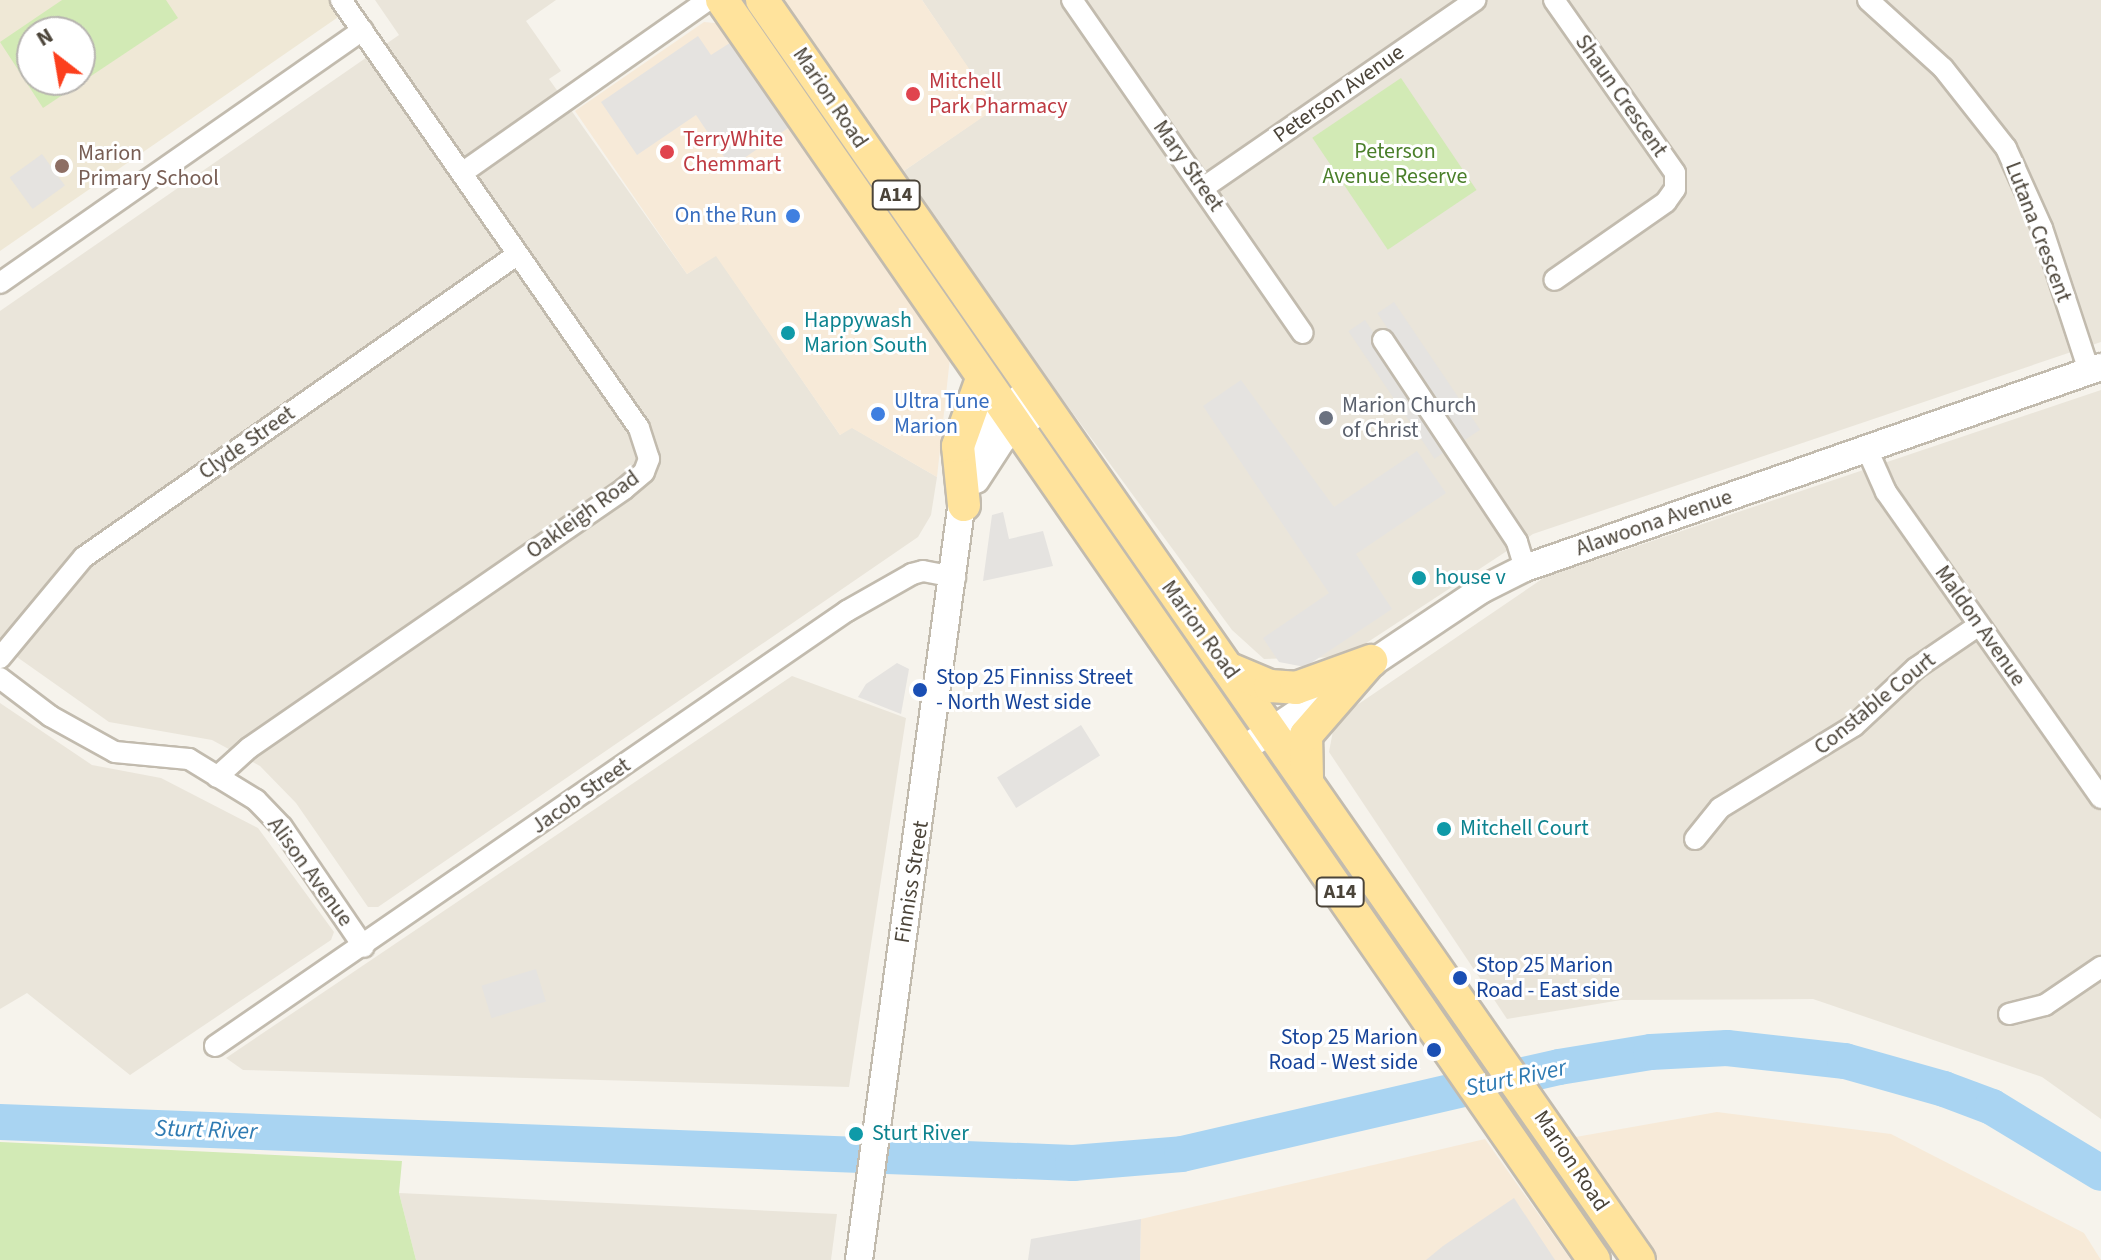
<!DOCTYPE html>
<style>
body{margin:0}
#map{position:relative;width:2101px;height:1260px;overflow:hidden;background:#f6f3ec;font-family:"Source Sans 3",sans-serif}
div>[style]{position:absolute}
.residential>*{inset:0;background:#eae5da}
.commercial>*{inset:0;background:#f7ead8}
.education>*{inset:0;background:#efe8d6}
.green>*{inset:0;background:#d2eab5;transform-origin:0 0}
.parking>*{inset:0;background:#e5e3e0;transform-origin:0 0}
.river>*{height:36px;margin:-18px;padding:0 18px;transform-origin:18px;border-radius:18px;background:#a9d4f2}
.roads{filter:drop-shadow(2px 0 #c2bbae) drop-shadow(-2px 0 #c2bbae) drop-shadow(0 2px #c2bbae) drop-shadow(0 -2px #c2bbae)}
.minor>*{height:20px;margin:-10px;padding:0 10px;transform-origin:10px;border-radius:10px;background:#fff}
.tertiary>*{height:26px;margin:-13px;padding:0 13px;transform-origin:13px;border-radius:13px;background:#fff}
.primary>*{height:32px;margin:-16px;padding:0 16px;transform-origin:16px;border-radius:16px;background:#ffe39c}
.dots>*{width:22px;height:22px;translate:-50% -50%;box-sizing:border-box;border:4px solid #fff;border-radius:50%}
span{translate:-50% -50%;white-space:nowrap;text-align:center;line-height:1.15;-webkit-text-stroke:6px #fff;paint-order:stroke}
.shield-label span{padding:2px 6px;background:#fff;border:2px solid;border-radius:6px;-webkit-text-stroke-width:0}
.shield-label{font-size:20px;color:#4b4439;font-weight:700}
.health-label{font-size:22px;color:#be3a42}
.left{translate:0 -50%;text-align:left}
.street-label{font-size:22px;color:#4b4439}
.park-label{font-size:22px;color:#4a7f2a}
.education-label{font-size:22px;color:#785e54}
.shop-label{font-size:22px;color:#366cbe}
.right{translate:-100% -50%;text-align:right}
.culture-label{font-size:22px;color:#0d838f}
.worship-label{font-size:22px;color:#5b616d}
.transit-label{font-size:22px;color:#164399}
.water-label{font-size:24px;color:#2e7ab2;font-style:italic}
.north{position:absolute;left:16px;top:16px;width:80px;height:80px;box-sizing:border-box;background:#fff;border:2px solid #b7b4b0;border-radius:50%;rotate:329deg;font-size:22px;font-weight:700;line-height:32px;text-align:center;color:#4b4439}
.north::after{content:'';display:block;margin:auto;width:28px;height:36px;background:#fc3f1d;clip-path:polygon(50% 0,100% 100%,50% 72%,0 100%)}
</style>
<div id="map">
<div class="residential">
<div style="clip-path:polygon(375px 0,556px 0,526px 21px,561px 71px,549px 79px,687px 274px,716px 255px,840px 435px,851px 427px,937px 477px,931px 515px,918px 537px,378px 907px,368px 907px,296px 803px,260px 766px,212px 740px,109px 722px,0 645px,0 311px,399px 35px)"></div>
<div style="clip-path:polygon(922px 0,2101px 0,2101px 342px,1533px 534px,1345px 657px,1264px 659px,1232px 630px,898px 175px,995px 108px)"></div>
<div style="clip-path:polygon(2101px 390px,2101px 1119px,2042px 1077px,1813px 999px,1621px 1000px,1507px 1019px,1329px 752px,1335px 720px,1545px 577px)"></div>
<div style="clip-path:polygon(792px 676px,906px 718px,849px 1087px,243px 1070px,226px 1058px)"></div>
<div style="clip-path:polygon(0 703px,92px 765px,161px 778px,258px 828px,334px 932px,331px 940px,130px 1075px,27px 993px,0 1009px)"></div>
<div style="clip-path:polygon(399px 1193px,837px 1214px,831px 1260px,416px 1260px)"></div>
</div>
<div class="commercial">
<div style="clip-path:polygon(780px 0,922px 0,996px 108px,898px 175px)"></div>
<div style="clip-path:polygon(704px 22px,726px 24px,950px 358px,937px 477px,852px 428px,840px 435px,716px 256px,687px 274px,575px 111px)"></div>
<div style="clip-path:polygon(1717px 1112px,1891px 1134px,2084px 1233px,2101px 1260px,1654px 1260px,1570px 1138px)"></div>
<div style="clip-path:polygon(1485px 1139px,1571px 1260px,1140px 1260px,1141px 1219px)"></div>
</div>
<div class="education">
<div style="clip-path:polygon(evenodd,0 0,336px 0,344px 13px,0 251px,0 0,32px 32px,80px 32px,80px 80px,32px 80px,32px 32px)"></div>
</div>
<div class="green">
<div style="clip-path:polygon(evenodd,62px 0,166px 0,178px 18px,43px 108px,0 42px,62px 0,80px 32px,80px 80px,32px 80px,32px 32px,80px 32px)"></div>
<div style="left:1401px;top:78px;width:135px;height:107px;rotate:56deg"></div>
<div style="clip-path:polygon(0 1142px,402px 1161px,399px 1193px,416px 1260px,0 1260px)"></div>
</div>
<div class="parking">
<div style="clip-path:polygon(698px 36px,711px 55px,733px 41px,791px 126px,731px 167px,696px 115px,637px 155px,601px 102px)"></div>
<div style="left:42px;top:154px;width:39px;height:40px;rotate:54deg"></div>
<div style="left:1394px;top:302px;width:154px;height:20px;rotate:56deg"></div>
<div style="left:1365px;top:320px;width:154px;height:20px;rotate:56deg"></div>
<div style="clip-path:polygon(1241px 380px,1334px 507px,1417px 451px,1446px 493px,1356px 554px,1392px 609px,1305px 667px,1279px 662px,1263px 638px,1329px 593px,1203px 406px)"></div>
<div style="clip-path:polygon(1003px 512px,1009px 539px,1043px 531px,1053px 566px,983px 581px,992px 515px)"></div>
<div style="clip-path:polygon(897px 663px,909px 669px,901px 714px,858px 697px,866px 684px)"></div>
<div style="left:1081px;top:725px;width:36px;height:99px;rotate:58deg"></div>
<div style="left:536px;top:969px;width:34px;height:57px;rotate:73deg"></div>
<div style="clip-path:polygon(1514px 1198px,1555px 1260px,1426px 1260px,1443px 1246px)"></div>
<div style="clip-path:polygon(1141px 1219px,1140px 1260px,1028px 1260px,1031px 1239px)"></div>
</div>
<div class="river">
<div style="left:0;top:1122px;width:1074px;rotate:2.19deg"></div>
<div style="left:1073px;top:1163px;width:109px;rotate:-4.7deg"></div>
<div style="left:1182px;top:1154px;width:387px;rotate:-13deg"></div>
<div style="left:1559px;top:1067px;width:93px;rotate:-9.3deg"></div>
<div style="left:1651px;top:1052px;width:76px;rotate:-3deg"></div>
<div style="left:1727px;top:1048px;width:119px;rotate:6.3deg"></div>
<div style="left:1845px;top:1061px;width:103px;rotate:15.8deg"></div>
<div style="left:1944px;top:1089px;width:51px;rotate:20.6deg"></div>
<div style="left:1992px;top:1107px;width:127px;rotate:31.2deg"></div>
</div>
<div class="roads">
<div class="minor">
<div style="left:1072px;top:0;width:405px;rotate:55.3deg"></div>
<div style="left:1554px;top:0;width:211px;rotate:55deg"></div>
<div style="left:1675px;top:173px;width:16px;rotate:90deg"></div>
<div style="left:1675px;top:189px;width:16px;rotate:125deg"></div>
<div style="left:1666px;top:202px;width:136px;rotate:145.1deg"></div>
<div style="left:1868px;top:0;width:101px;rotate:42.2deg"></div>
<div style="left:1943px;top:68px;width:102px;rotate:51.8deg"></div>
<div style="left:2006px;top:148px;width:88px;rotate:65.8deg"></div>
<div style="left:2042px;top:228px;width:151px;rotate:71.8deg"></div>
<div style="left:462px;top:173px;width:301px;rotate:-35.1deg"></div>
<div style="left:1203px;top:188px;width:331px;rotate:-34.6deg"></div>
<div style="left:0;top:283px;width:442px;rotate:-34.9deg"></div>
<div style="left:1383px;top:340px;width:242px;rotate:56.4deg"></div>
<div style="left:1517px;top:542px;width:27px;rotate:73deg"></div>
<div style="left:1867px;top:449px;width:47px;rotate:66.2deg"></div>
<div style="left:1886px;top:492px;width:374px;rotate:54.9deg"></div>
<div style="left:0;top:658px;width:131px;rotate:-50.3deg"></div>
<div style="left:84px;top:557px;width:529px;rotate:-34.92deg"></div>
<div style="left:0;top:678px;width:63px;rotate:37.2deg"></div>
<div style="left:50px;top:716px;width:74px;rotate:29deg"></div>
<div style="left:115px;top:752px;width:74px;rotate:5.4deg"></div>
<div style="left:189px;top:759px;width:79px;rotate:31.5deg"></div>
<div style="left:256px;top:800px;width:37px;rotate:46deg"></div>
<div style="left:282px;top:827px;width:145px;rotate:55.7deg"></div>
<div style="left:217px;top:777px;width:43px;rotate:-42.2deg"></div>
<div style="left:249px;top:748px;width:456px;rotate:-34.6deg"></div>
<div style="left:624px;top:489px;width:26px;rotate:-40deg"></div>
<div style="left:644px;top:472px;width:14px;rotate:-69deg"></div>
<div style="left:649px;top:459px;width:33px;rotate:-108deg"></div>
<div style="left:639px;top:428px;width:522px;rotate:-124.85deg"></div>
<div style="left:1695px;top:839px;width:40px;rotate:-51deg"></div>
<div style="left:1720px;top:808px;width:157px;rotate:-31.5deg"></div>
<div style="left:1854px;top:726px;width:85px;rotate:-43.1deg"></div>
<div style="left:1916px;top:668px;width:76px;rotate:-34.3deg"></div>
<div style="left:2009px;top:1014px;width:37px;rotate:-14deg"></div>
<div style="left:2045px;top:1005px;width:68px;rotate:-34.2deg"></div>
<div style="left:215px;top:1046px;width:767px;rotate:-34.54deg"></div>
<div style="left:847px;top:611px;width:75px;rotate:-29.6deg"></div>
<div style="left:912px;top:574px;width:11px;rotate:-15deg"></div>
<div style="left:923px;top:571px;width:33px;rotate:11deg"></div>
</div>
<div class="tertiary">
<div style="left:976px;top:480px;width:48px;rotate:-57deg"></div>
<div style="left:1002px;top:440px;width:52px;rotate:-38deg"></div>
<div style="left:1254px;top:742px;width:273px;rotate:-33.8deg"></div>
<div style="left:1481px;top:590px;width:49px;rotate:-26.6deg"></div>
<div style="left:1525px;top:568px;width:610px;rotate:-19.24deg"></div>
<div style="left:859px;top:1260px;width:810px;rotate:-82.27deg"></div>
<div style="left:968px;top:457px;width:35px;rotate:-59deg"></div>
<div style="left:986px;top:427px;width:58px;rotate:-40.8deg"></div>
</div>
<div class="primary">
<div style="left:722px;top:0;width:1532px;rotate:55.31deg"></div>
<div style="left:762px;top:0;width:1535px;rotate:55.16deg"></div>
<div style="left:964px;top:505px;width:59px;rotate:-95.8deg"></div>
<div style="left:958px;top:446px;width:71px;rotate:-70.3deg"></div>
<div style="left:1227px;top:668px;width:47px;rotate:22.7deg"></div>
<div style="left:1270px;top:686px;width:26px;rotate:4deg"></div>
<div style="left:1296px;top:688px;width:80px;rotate:-19.8deg"></div>
<div style="left:1307px;top:778px;width:43px;rotate:-91.3deg"></div>
<div style="left:1306px;top:735px;width:91px;rotate:-49deg"></div>
</div>
</div>
<div class="dots">
<div style="left:913px;top:94px;background:#e0444e"></div>
<div style="left:667px;top:152px;background:#e0444e"></div>
<div style="left:62px;top:166px;background:#8d6e63"></div>
<div style="left:793px;top:216px;background:#3f7fe0"></div>
<div style="left:788px;top:333px;background:#0f9aa8"></div>
<div style="left:878px;top:414px;background:#3f7fe0"></div>
<div style="left:1326px;top:418px;background:#6b7280"></div>
<div style="left:1419px;top:578px;background:#0f9aa8"></div>
<div style="left:920px;top:690px;background:#1a4fb4"></div>
<div style="left:1444px;top:829px;background:#0f9aa8"></div>
<div style="left:1460px;top:978px;background:#1a4fb4"></div>
<div style="left:1434px;top:1050px;background:#1a4fb4"></div>
<div style="left:856px;top:1134px;background:#0f9aa8"></div>
</div>
<div class="shield-label">
<span style="left:896px;top:195px">A14</span>
<span style="left:1340px;top:892px">A14</span>
</div>
<div class="health-label">
<span class="left" style="left:929px;top:94px">Mitchell<br>Park Pharmacy</span>
<span class="left" style="left:683px;top:152px">TerryWhite<br>Chemmart</span>
</div>
<div class="street-label">
<span style="left:1339px;top:94px;rotate:-35deg">Peterson Avenue</span>
<span style="left:1621px;top:96px;rotate:55deg">Shaun Crescent</span>
<span style="left:830px;top:98px;rotate:56deg">Marion Road</span>
<span style="left:1188px;top:166px;rotate:55deg">Mary Street</span>
<span style="left:2038px;top:232px;rotate:69deg">Lutana Crescent</span>
<span style="left:247px;top:443px;rotate:-35deg">Clyde Street</span>
<span style="left:583px;top:515px;rotate:-36deg">Oakleigh Road</span>
<span style="left:1654px;top:523px;rotate:-19deg">Alawoona Avenue</span>
<span style="left:1980px;top:626px;rotate:55deg">Maldon Avenue</span>
<span style="left:1200px;top:630px;rotate:54deg">Marion Road</span>
<span style="left:1875px;top:704px;rotate:-39deg">Constable Court</span>
<span style="left:581px;top:796px;rotate:-35deg">Jacob Street</span>
<span style="left:310px;top:872px;rotate:54deg">Alison Avenue</span>
<span style="left:912px;top:882px;rotate:-81deg">Finniss Street</span>
<span style="left:1571px;top:1161px;rotate:56deg">Marion Road</span>
</div>
<div class="park-label">
<span style="left:1395px;top:164px">Peterson<br>Avenue Reserve</span>
</div>
<div class="education-label">
<span class="left" style="left:78px;top:166px">Marion<br>Primary School</span>
</div>
<div class="shop-label">
<span class="right" style="left:777px;top:216px">On the Run</span>
<span class="left" style="left:894px;top:414px">Ultra Tune<br>Marion</span>
</div>
<div class="culture-label">
<span class="left" style="left:804px;top:333px">Happywash<br>Marion South</span>
<span class="left" style="left:1435px;top:578px">house v</span>
<span class="left" style="left:1460px;top:829px">Mitchell Court</span>
<span class="left" style="left:872px;top:1134px">Sturt River</span>
</div>
<div class="worship-label">
<span class="left" style="left:1342px;top:418px">Marion Church<br>of Christ</span>
</div>
<div class="transit-label">
<span class="left" style="left:936px;top:690px">Stop 25 Finniss Street<br>- North West side</span>
<span class="left" style="left:1476px;top:978px">Stop 25 Marion<br>Road - East side</span>
<span class="right" style="left:1418px;top:1050px">Stop 25 Marion<br>Road - West side</span>
</div>
<div class="water-label">
<span style="left:1516px;top:1078px;rotate:-12deg">Sturt River</span>
<span style="left:206px;top:1130px;rotate:2deg">Sturt River</span>
</div>
<div class="north">N</div>
</div>
